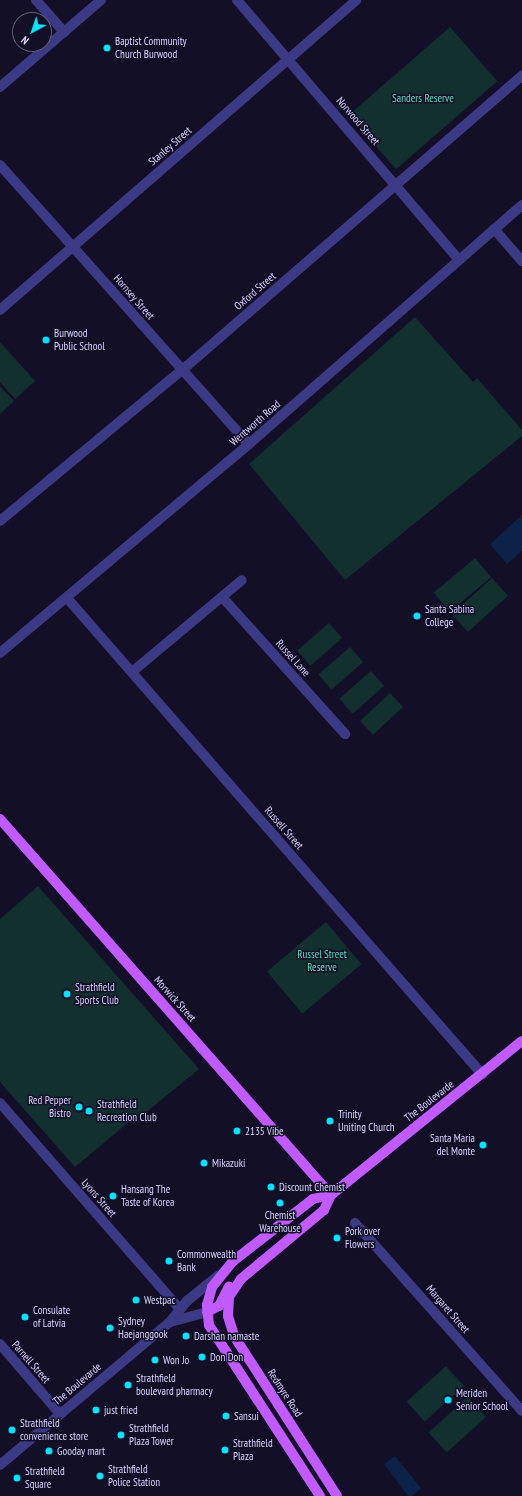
<!DOCTYPE html>
<style>
body{margin:0}
#map{position:relative;width:522px;height:1496px;overflow:hidden;background:#130f26;font-family:"PT Sans Narrow",sans-serif}
div>[style]{position:absolute}
.green>*{inset:0;background:#12302f;transform-origin:0 0}
.water>*{inset:0;background:#0c2248}
.minor>*{height:10px;margin:-5px;padding:0 5px;transform-origin:5px;border-radius:5px;background:#3d3a85}
.major>*{height:10px;margin:-5px;padding:0 5px;transform-origin:5px;border-radius:5px;background:#c25bff}
.dots>*{width:11px;height:11px;translate:-50% -50%;box-sizing:border-box;border:2px solid #130f26;border-radius:50%}
span{translate:-50% -50%;white-space:nowrap;text-align:center;line-height:1.15;-webkit-text-stroke:3px #130f26;paint-order:stroke}
.poi-label{font-size:11px;color:#d9d4ff}
.left{translate:0 -50%;text-align:left}
.right{translate:-100% -50%;text-align:right}
.park-label{font-size:11px;color:#5fe0c0}
.street-label{font-size:11px;color:#d9d4ff}
.north{position:absolute;left:12px;top:12px;width:40px;height:40px;box-sizing:border-box;background:#130f26;border:1px solid #625e7d;border-radius:50%;rotate:220deg;font-size:11px;font-weight:700;line-height:16px;text-align:center;color:#d9d4ff}
.north::after{content:'';display:block;margin:auto;width:14px;height:18px;background:#00e5ff;clip-path:polygon(50% 0,100% 100%,50% 72%,0 100%)}
</style>
<div id="map">
<div class="green">
<div style="left:450px;top:27px;width:72px;height:134px;rotate:49deg"></div>
<div style="clip-path:polygon(415px 317px,473px 382px,477px 378px,522px 430px,522px 436px,345px 580px,249px 464px)"></div>
<div style="clip-path:polygon(0 342px,35px 381px,15px 399px,0 382px)"></div>
<div style="clip-path:polygon(0 386px,14px 401px,0 414px)"></div>
<div style="left:475px;top:558px;width:25px;height:54px;rotate:50deg"></div>
<div style="left:492px;top:578px;width:24px;height:54px;rotate:48deg"></div>
<div style="left:329px;top:623px;width:20px;height:42px;rotate:49deg"></div>
<div style="left:350px;top:647px;width:20px;height:42px;rotate:49deg"></div>
<div style="left:371px;top:671px;width:20px;height:42px;rotate:49deg"></div>
<div style="left:390px;top:693px;width:19px;height:41px;rotate:47deg"></div>
<div style="clip-path:polygon(38px 886px,199px 1069px,139px 1118px,136px 1116px,75px 1167px,0 1082px,0 919px)"></div>
<div style="left:326px;top:922px;width:55px;height:77px;rotate:50deg"></div>
<div style="left:446px;top:1366px;width:27px;height:53px;rotate:48deg"></div>
<div style="left:468px;top:1397px;width:27px;height:53px;rotate:48deg"></div>
</div>
<div class="water">
<div style="clip-path:polygon(522px 515px,522px 551px,507px 564px,490px 544px)"></div>
<div style="clip-path:polygon(395px 1456px,421px 1488px,412px 1496px,408px 1496px,384px 1464px)"></div>
</div>
<div class="minor">
<div style="left:36px;top:0;width:43px;rotate:48.8deg"></div>
<div style="left:237px;top:0;width:342px;rotate:49.5deg"></div>
<div style="left:0;top:87px;width:133px;rotate:-40.7deg"></div>
<div style="left:0;top:165px;width:374px;rotate:48.3deg"></div>
<div style="left:494px;top:229px;width:43px;rotate:48.8deg"></div>
<div style="left:0;top:310px;width:472px;rotate:-41deg"></div>
<div style="left:0;top:521px;width:244px;rotate:-39.7deg"></div>
<div style="left:188px;top:365px;width:442px;rotate:-40.9deg"></div>
<div style="left:67px;top:598px;width:632px;rotate:48.92deg"></div>
<div style="left:223px;top:598px;width:183px;rotate:48.1deg"></div>
<div style="left:0;top:653px;width:325px;rotate:-40deg"></div>
<div style="left:249px;top:444px;width:363px;rotate:-41.2deg"></div>
<div style="left:132px;top:672px;width:143px;rotate:-39.9deg"></div>
<div style="left:0;top:1103px;width:272px;rotate:48.9deg"></div>
<div style="left:355px;top:1223px;width:251px;rotate:48.4deg"></div>
<div style="left:170px;top:1322px;width:38px;rotate:-15deg"></div>
<div style="left:0;top:1344px;width:92px;rotate:49.4deg"></div>
<div style="left:0;top:1465px;width:222px;rotate:-40.1deg"></div>
<div style="left:170px;top:1322px;width:27px;rotate:-51deg"></div>
<div style="left:187px;top:1301px;width:41px;rotate:-39.1deg"></div>
</div>
<div class="major">
<div style="left:0;top:819px;width:501px;rotate:48.64deg"></div>
<div style="left:331px;top:1195px;width:17px;rotate:115deg"></div>
<div style="left:324px;top:1210px;width:108px;rotate:140.3deg"></div>
<div style="left:241px;top:1279px;width:22px;rotate:124deg"></div>
<div style="left:229px;top:1297px;width:19px;rotate:93deg"></div>
<div style="left:228px;top:1316px;width:21px;rotate:73deg"></div>
<div style="left:234px;top:1336px;width:190px;rotate:57.2deg"></div>
<div style="left:207px;top:1312px;width:13px;rotate:-27deg"></div>
<div style="left:219px;top:1306px;width:22px;rotate:-63deg"></div>
<div style="left:320px;top:1496px;width:204px;rotate:-123deg"></div>
<div style="left:209px;top:1325px;width:20px;rotate:-96deg"></div>
<div style="left:207px;top:1305px;width:19px;rotate:-74deg"></div>
<div style="left:212px;top:1287px;width:32px;rotate:-51deg"></div>
<div style="left:232px;top:1262px;width:103px;rotate:-37.9deg"></div>
<div style="left:313px;top:1199px;width:18px;rotate:-13deg"></div>
<div style="left:331px;top:1195px;width:245px;rotate:-38.9deg"></div>
</div>
<div class="dots">
<div style="left:107px;top:48px;background:#00e5ff"></div>
<div style="left:46px;top:340px;background:#00e5ff"></div>
<div style="left:417px;top:616px;background:#00e5ff"></div>
<div style="left:67px;top:994px;background:#00e5ff"></div>
<div style="left:79px;top:1107px;background:#00e5ff"></div>
<div style="left:89px;top:1111px;background:#00e5ff"></div>
<div style="left:330px;top:1121px;background:#00e5ff"></div>
<div style="left:237px;top:1131px;background:#00e5ff"></div>
<div style="left:483px;top:1145px;background:#00e5ff"></div>
<div style="left:204px;top:1163px;background:#00e5ff"></div>
<div style="left:271px;top:1187px;background:#00e5ff"></div>
<div style="left:113px;top:1196px;background:#00e5ff"></div>
<div style="left:280px;top:1203px;background:#00e5ff"></div>
<div style="left:337px;top:1238px;background:#00e5ff"></div>
<div style="left:169px;top:1261px;background:#00e5ff"></div>
<div style="left:136px;top:1300px;background:#00e5ff"></div>
<div style="left:25px;top:1317px;background:#00e5ff"></div>
<div style="left:110px;top:1328px;background:#00e5ff"></div>
<div style="left:186px;top:1336px;background:#00e5ff"></div>
<div style="left:202px;top:1357px;background:#00e5ff"></div>
<div style="left:155px;top:1360px;background:#00e5ff"></div>
<div style="left:128px;top:1385px;background:#00e5ff"></div>
<div style="left:448px;top:1400px;background:#00e5ff"></div>
<div style="left:96px;top:1410px;background:#00e5ff"></div>
<div style="left:226px;top:1416px;background:#00e5ff"></div>
<div style="left:12px;top:1430px;background:#00e5ff"></div>
<div style="left:121px;top:1435px;background:#00e5ff"></div>
<div style="left:225px;top:1450px;background:#00e5ff"></div>
<div style="left:49px;top:1451px;background:#00e5ff"></div>
<div style="left:100px;top:1476px;background:#00e5ff"></div>
<div style="left:17px;top:1478px;background:#00e5ff"></div>
</div>
<div class="poi-label">
<span class="left" style="left:115px;top:48px">Baptist Community<br>Church Burwood</span>
<span class="left" style="left:54px;top:340px">Burwood<br>Public School</span>
<span class="left" style="left:425px;top:616px">Santa Sabina<br>College</span>
<span class="left" style="left:75px;top:994px">Strathfield<br>Sports Club</span>
<span class="right" style="left:71px;top:1107px">Red Pepper<br>Bistro</span>
<span class="left" style="left:97px;top:1111px">Strathfield<br>Recreation Club</span>
<span class="left" style="left:338px;top:1121px">Trinity<br>Uniting Church</span>
<span class="left" style="left:245px;top:1131px">2135 Vibe</span>
<span class="right" style="left:475px;top:1145px">Santa Maria<br>del Monte</span>
<span class="left" style="left:212px;top:1163px">Mikazuki</span>
<span class="left" style="left:279px;top:1187px">Discount Chemist</span>
<span class="left" style="left:121px;top:1196px">Hansang The<br>Taste of Korea</span>
<span style="left:280px;top:1222px">Chemist<br>Warehouse</span>
<span class="left" style="left:345px;top:1238px">Pork over<br>Flowers</span>
<span class="left" style="left:177px;top:1261px">Commonwealth<br>Bank</span>
<span class="left" style="left:144px;top:1300px">Westpac</span>
<span class="left" style="left:33px;top:1317px">Consulate<br>of Latvia</span>
<span class="left" style="left:118px;top:1328px">Sydney<br>Haejanggook</span>
<span class="left" style="left:194px;top:1336px">Darshan namaste</span>
<span class="left" style="left:210px;top:1357px">Don Don</span>
<span class="left" style="left:163px;top:1360px">Won Jo</span>
<span class="left" style="left:136px;top:1385px">Strathfield<br>boulevard pharmacy</span>
<span class="left" style="left:456px;top:1400px">Meriden<br>Senior School</span>
<span class="left" style="left:104px;top:1410px">just fried</span>
<span class="left" style="left:234px;top:1416px">Sansui</span>
<span class="left" style="left:20px;top:1430px">Strathfield<br>convenience store</span>
<span class="left" style="left:129px;top:1435px">Strathfield<br>Plaza Tower</span>
<span class="left" style="left:233px;top:1450px">Strathfield<br>Plaza</span>
<span class="left" style="left:57px;top:1451px">Gooday mart</span>
<span class="left" style="left:108px;top:1476px">Strathfield<br>Police Station</span>
<span class="left" style="left:25px;top:1478px">Strathfield<br>Square</span>
</div>
<div class="park-label">
<span style="left:423px;top:98px">Sanders Reserve</span>
<span style="left:322px;top:961px">Russel Street<br>Reserve</span>
</div>
<div class="street-label">
<span style="left:358px;top:121px;rotate:49deg">Norwood Street</span>
<span style="left:170px;top:146px;rotate:-41deg">Stanley Street</span>
<span style="left:255px;top:291px;rotate:-41deg">Oxford Street</span>
<span style="left:134px;top:297px;rotate:49deg">Hornsey Street</span>
<span style="left:255px;top:423px;rotate:-41deg">Wentworth Road</span>
<span style="left:293px;top:658px;rotate:48deg">Russel Lane</span>
<span style="left:284px;top:828px;rotate:49deg">Russell Street</span>
<span style="left:175px;top:999px;rotate:48deg">Morwick Street</span>
<span style="left:429px;top:1101px;rotate:-38deg">The Boulevarde</span>
<span style="left:99px;top:1198px;rotate:49deg">Lyons Street</span>
<span style="left:448px;top:1309px;rotate:49deg">Margaret Street</span>
<span style="left:31px;top:1362px;rotate:49deg">Parnell Street</span>
<span style="left:77px;top:1384px;rotate:-40deg">The Boulevarde</span>
<span style="left:285px;top:1393px;rotate:57deg">Redmyre Road</span>
</div>
<div class="north">N</div>
</div>
